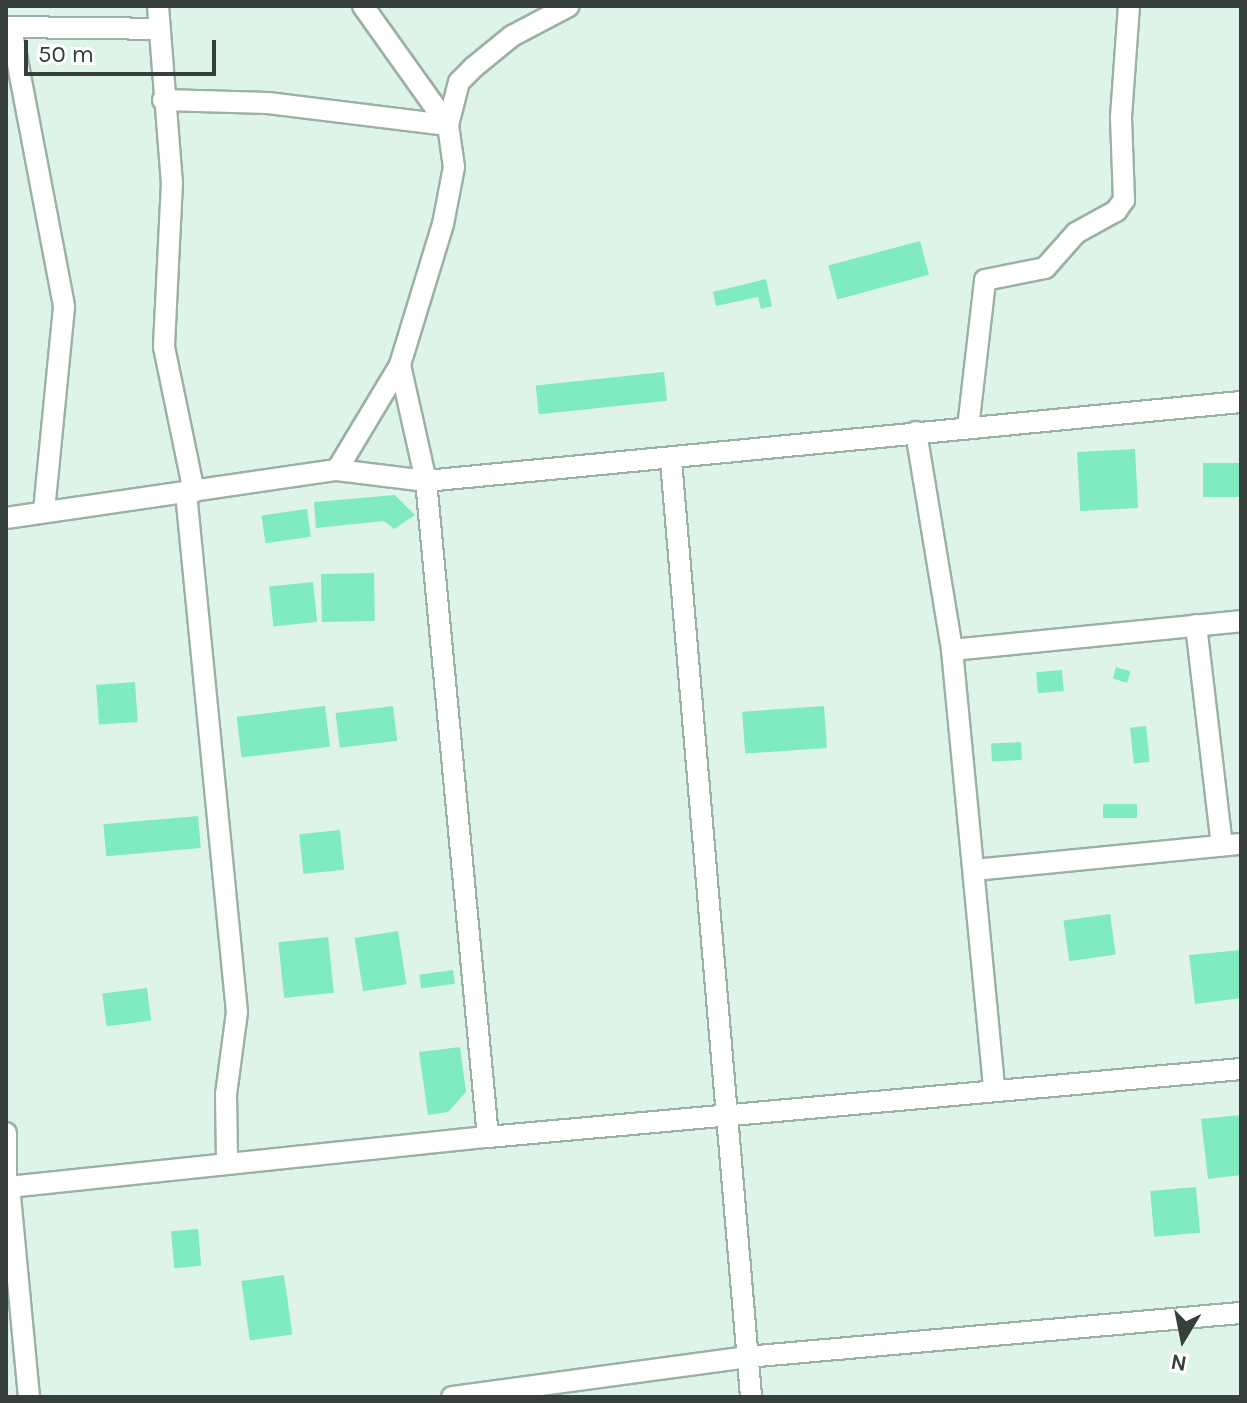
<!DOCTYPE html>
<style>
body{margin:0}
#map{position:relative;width:1247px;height:1403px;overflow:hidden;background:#def4e9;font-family:Karla,sans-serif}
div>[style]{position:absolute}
.building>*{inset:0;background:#80ebbe;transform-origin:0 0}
.roads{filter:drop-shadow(2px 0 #9bb0a6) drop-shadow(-2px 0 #9bb0a6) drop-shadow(0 2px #9bb0a6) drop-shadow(0 -2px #9bb0a6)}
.minor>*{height:20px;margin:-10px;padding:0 10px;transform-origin:10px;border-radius:10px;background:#fff}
span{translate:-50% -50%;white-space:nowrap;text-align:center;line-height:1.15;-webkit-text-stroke:6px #fff;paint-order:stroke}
.frame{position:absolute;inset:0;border:8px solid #363f3b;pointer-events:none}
.north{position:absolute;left:1143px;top:1299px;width:80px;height:80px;-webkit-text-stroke:6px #fff;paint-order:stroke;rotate:190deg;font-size:22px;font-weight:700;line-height:32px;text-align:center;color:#363f3b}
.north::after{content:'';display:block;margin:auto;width:28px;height:36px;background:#363f3b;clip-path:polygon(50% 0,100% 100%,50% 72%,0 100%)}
.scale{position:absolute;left:24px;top:40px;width:192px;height:36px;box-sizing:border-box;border:4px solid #363f3b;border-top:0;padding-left:10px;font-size:24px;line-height:28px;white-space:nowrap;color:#363f3b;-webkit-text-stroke:6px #fff;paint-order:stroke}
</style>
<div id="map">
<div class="building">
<div style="left:920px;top:241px;width:35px;height:95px;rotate:75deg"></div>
<div style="clip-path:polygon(766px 279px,772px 306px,761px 309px,758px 297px,716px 306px,713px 292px)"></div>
<div style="left:664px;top:372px;width:29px;height:129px;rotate:84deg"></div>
<div style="left:1135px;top:449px;width:59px;height:58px;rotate:87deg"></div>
<div style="left:1241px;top:463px;width:34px;height:38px;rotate:90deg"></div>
<div style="clip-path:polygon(395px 495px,415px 515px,394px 529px,384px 521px,316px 528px,314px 502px)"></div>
<div style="left:307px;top:509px;width:28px;height:46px;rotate:82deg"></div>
<div style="left:374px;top:573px;width:48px;height:53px;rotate:89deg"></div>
<div style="left:313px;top:582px;width:40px;height:44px;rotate:84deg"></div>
<div style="left:1116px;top:667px;width:15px;height:12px;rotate:16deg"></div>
<div style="left:1062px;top:670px;width:21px;height:26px;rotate:85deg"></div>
<div style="left:135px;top:682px;width:40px;height:39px;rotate:86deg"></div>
<div style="left:325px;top:706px;width:41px;height:89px;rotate:83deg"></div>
<div style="left:393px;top:706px;width:35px;height:58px;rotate:83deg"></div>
<div style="left:824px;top:706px;width:42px;height:82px;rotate:86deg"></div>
<div style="left:1146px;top:726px;width:36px;height:16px;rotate:84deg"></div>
<div style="left:1021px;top:742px;width:18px;height:30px;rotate:87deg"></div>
<div style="left:1137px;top:804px;width:14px;height:34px;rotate:90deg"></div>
<div style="left:198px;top:816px;width:32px;height:95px;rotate:85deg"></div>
<div style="left:340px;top:830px;width:40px;height:41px;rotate:84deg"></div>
<div style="left:1110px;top:914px;width:41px;height:47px;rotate:82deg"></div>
<div style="left:398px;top:931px;width:54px;height:44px;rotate:81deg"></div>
<div style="left:328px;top:937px;width:56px;height:50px;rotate:84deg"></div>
<div style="clip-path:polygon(1241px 950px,1241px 998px,1195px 1004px,1189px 955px)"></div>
<div style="left:453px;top:970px;width:14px;height:34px;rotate:82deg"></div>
<div style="left:147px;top:988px;width:33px;height:45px;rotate:83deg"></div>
<div style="clip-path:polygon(460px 1047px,466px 1092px,448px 1112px,428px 1115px,419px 1052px)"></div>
<div style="clip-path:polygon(1241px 1115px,1241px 1175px,1208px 1179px,1201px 1119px)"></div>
<div style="left:1196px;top:1187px;width:46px;height:46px;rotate:85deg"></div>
<div style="left:198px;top:1229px;width:37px;height:27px;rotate:85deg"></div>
<div style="left:284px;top:1275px;width:60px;height:43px;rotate:82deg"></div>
</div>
<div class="roads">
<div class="minor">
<div style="left:158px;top:6px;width:177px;rotate:85.5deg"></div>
<div style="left:172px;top:182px;width:165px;rotate:92.8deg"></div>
<div style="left:164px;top:347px;width:148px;rotate:78.3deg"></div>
<div style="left:363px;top:6px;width:146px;rotate:54.5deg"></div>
<div style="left:448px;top:125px;width:42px;rotate:81.9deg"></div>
<div style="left:454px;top:167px;width:58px;rotate:100.9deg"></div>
<div style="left:443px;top:224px;width:147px;rotate:107deg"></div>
<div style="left:400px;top:365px;width:119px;rotate:77.4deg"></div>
<div style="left:426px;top:481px;width:659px;rotate:84.6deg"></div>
<div style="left:488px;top:1137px;width:756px;rotate:-5.16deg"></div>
<div style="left:6px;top:27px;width:153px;rotate:0.7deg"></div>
<div style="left:11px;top:28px;width:284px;rotate:79.2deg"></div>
<div style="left:64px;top:307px;width:206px;rotate:95.6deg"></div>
<div style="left:163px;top:100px;width:105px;rotate:1.6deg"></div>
<div style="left:268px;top:103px;width:181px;rotate:7deg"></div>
<div style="left:448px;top:125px;width:44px;rotate:-75.7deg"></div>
<div style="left:459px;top:82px;width:21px;rotate:-45deg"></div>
<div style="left:474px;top:67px;width:49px;rotate:-39.2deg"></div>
<div style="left:512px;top:36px;width:64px;rotate:-27.8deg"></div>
<div style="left:968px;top:428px;width:149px;rotate:-83.4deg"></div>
<div style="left:985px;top:280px;width:61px;rotate:-11.3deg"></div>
<div style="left:1045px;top:268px;width:47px;rotate:-48.5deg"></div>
<div style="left:1076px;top:233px;width:46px;rotate:-28.8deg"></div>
<div style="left:1116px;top:211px;width:14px;rotate:-54deg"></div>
<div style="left:1124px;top:200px;width:83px;rotate:-92.1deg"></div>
<div style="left:1121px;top:117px;width:111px;rotate:-85.9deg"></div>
<div style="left:916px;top:432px;width:221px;rotate:80.6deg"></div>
<div style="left:952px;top:650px;width:442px;rotate:84.5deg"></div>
<div style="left:671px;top:461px;width:939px;rotate:85.11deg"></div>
<div style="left:337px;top:470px;width:122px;rotate:-59deg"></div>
<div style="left:186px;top:493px;width:521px;rotate:84.39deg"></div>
<div style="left:237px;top:1012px;width:83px;rotate:97.6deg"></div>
<div style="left:226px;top:1094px;width:67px;rotate:89.1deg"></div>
<div style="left:6px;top:518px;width:334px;rotate:-8.3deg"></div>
<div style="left:337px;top:470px;width:90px;rotate:7deg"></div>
<div style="left:426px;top:481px;width:819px;rotate:-5.54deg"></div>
<div style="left:1196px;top:625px;width:222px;rotate:83.3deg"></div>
<div style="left:952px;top:650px;width:290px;rotate:-5.7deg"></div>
<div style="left:974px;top:870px;width:268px;rotate:-5.6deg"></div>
<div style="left:6px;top:1133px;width:54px;rotate:90deg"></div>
<div style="left:29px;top:1397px;width:211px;rotate:-95.4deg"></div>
<div style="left:9px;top:1187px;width:482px;rotate:-6deg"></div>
<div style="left:452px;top:1397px;width:298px;rotate:-7.7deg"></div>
<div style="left:747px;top:1357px;width:496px;rotate:-5.1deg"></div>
</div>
</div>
<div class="frame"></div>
<div class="north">N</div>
<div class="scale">50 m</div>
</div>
